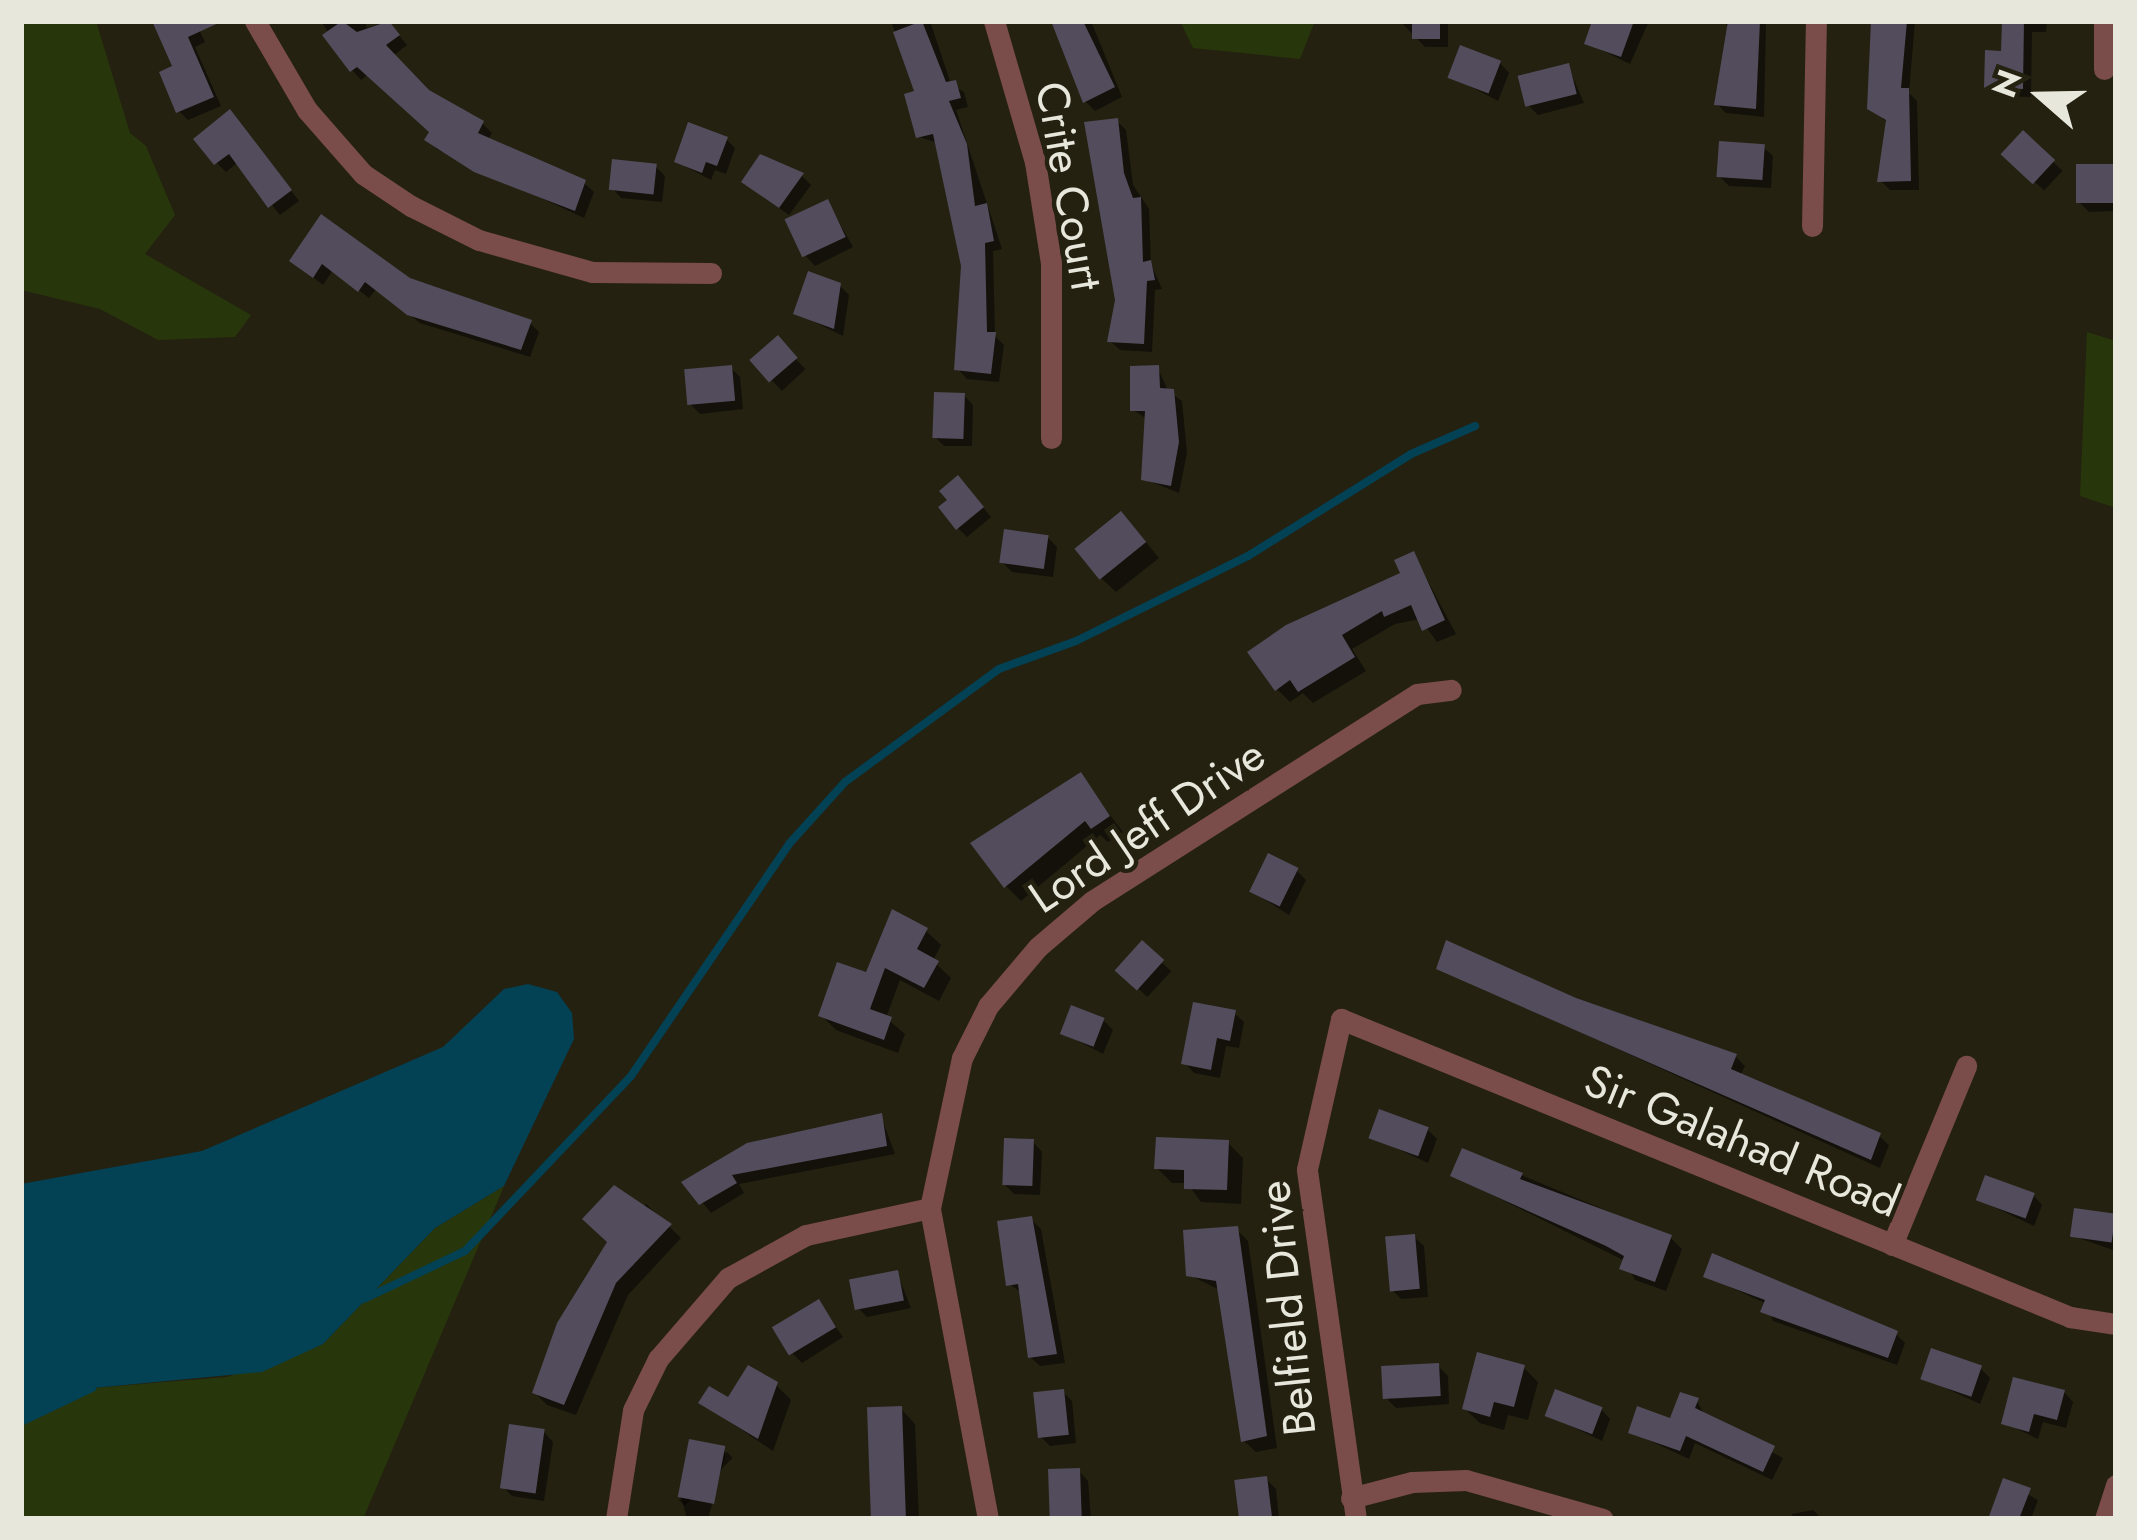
<!DOCTYPE html>
<style>
body{margin:0}
#map{position:relative;width:2137px;height:1540px;overflow:hidden;background:#242111;font-family:Jost,sans-serif}
div>[style]{position:absolute}
.green>*{inset:0;background:#28360b}
.water>*{inset:0;background:#034154}
.shadow>*{inset:0;background:#0007;transform-origin:0 0}
.stream>*{height:8px;margin:-4px;padding:0 4px;transform-origin:4px;border-radius:4px;background:#034154}
.building>*{inset:0;background:#524c5c;transform-origin:0 0}
.minor>*{height:21px;margin:-10.5px;padding:0 10.5px;transform-origin:10.5px;border-radius:10.5px;background:#7a4c4a}
span{translate:-50% -50%;white-space:nowrap;text-align:center;line-height:1.15;-webkit-text-stroke:9px #242111;paint-order:stroke}
.street-label{font-size:45px;color:#e8e7dc}
.frame{position:absolute;inset:0;border:24px solid #e8e7dc;pointer-events:none}
.north{position:absolute;left:1981px;top:36px;width:120px;height:120px;-webkit-text-stroke:9px #242111;paint-order:stroke;rotate:290deg;font-size:33px;font-weight:700;line-height:48px;text-align:center;color:#e8e7dc}
.north::after{content:'';display:block;margin:auto;width:42px;height:54px;background:#e8e7dc;clip-path:polygon(50% 0,100% 100%,50% 72%,0 100%)}
</style>
<div id="map">
<div class="green">
<div style="clip-path:polygon(21px 21px,96px 21px,130px 133px,146px 146px,175px 215px,145px 254px,251px 315px,235px 337px,158px 340px,100px 309px,21px 290px)"></div>
<div style="clip-path:polygon(1180px 21px,1315px 21px,1300px 59px,1193px 48px)"></div>
<div style="clip-path:polygon(2087px 332px,2116px 341px,2116px 508px,2080px 496px)"></div>
<div style="clip-path:polygon(504px 1186px,363px 1519px,21px 1519px,21px 1418px,93px 1388px,227px 1377px,323px 1344px,435px 1228px)"></div>
</div>
<div class="water">
<div style="clip-path:polygon(528px 984px,557px 992px,572px 1013px,574px 1039px,504px 1186px,435px 1228px,323px 1344px,262px 1372px,93px 1388px,21px 1418px,21px 1184px,202px 1151px,443px 1047px,504px 989px)"></div>
</div>
<div class="shadow">
<div style="clip-path:polygon(155px 21px,195px 21px,205px 42px,195px 47px,221px 106px,188px 120px,179px 111px,176px 67px)"></div>
<div style="clip-path:polygon(321px 21px,365px 21px,367px 28px,387px 21px,407px 45px,393px 56px,428px 94px,483px 124px,492px 133px,488px 140px,584px 183px,594px 192px,584px 218px,437px 149px,428px 140px,432px 132px,369px 74px,361px 80px,352px 70px)"></div>
<div style="clip-path:polygon(891px 21px,930px 21px,951px 84px,964px 92px,968px 107px,956px 110px,1002px 249px,993px 251px,995px 336px,1004px 345px,999px 382px,967px 379px,958px 369px,964px 265px,938px 143px,919px 137px,918px 93px)"></div>
<div style="clip-path:polygon(1059px 21px,1091px 21px,1122px 97px,1095px 111px,1086px 102px)"></div>
<div style="clip-path:polygon(1400px 21px,1448px 21px,1448px 47px,1425px 47px)"></div>
<div style="clip-path:polygon(1595px 21px,1649px 21px,1630px 64px,1587px 43px)"></div>
<div style="clip-path:polygon(1722px 21px,1766px 21px,1764px 117px,1726px 113px,1717px 104px,1730px 28px)"></div>
<div style="clip-path:polygon(1874px 21px,1915px 21px,1909px 93px,1917px 101px,1919px 190px,1890px 190px,1881px 181px,1888px 123px,1870px 108px)"></div>
<div style="clip-path:polygon(2007px 21px,2047px 21px,2046px 32px,2032px 32px,2031px 97px,1996px 96px,1987px 87px,2004px 54px)"></div>
<div style="clip-path:polygon(1500px 63px,1509px 73px,1498px 101px,1451px 76px)"></div>
<div style="clip-path:polygon(1568px 66px,1584px 103px,1538px 115px,1529px 106px)"></div>
<div style="clip-path:polygon(1117px 121px,1126px 130px,1133px 185px,1149px 209px,1151px 264px,1162px 289px,1155px 290px,1152px 352px,1120px 350px,1110px 341px,1118px 300px)"></div>
<div style="clip-path:polygon(239px 122px,299px 201px,280px 215px,238px 162px,226px 172px,217px 163px)"></div>
<div style="left:2023px;top:134px;width:54px;height:27px;rotate:43deg"></div>
<div style="clip-path:polygon(726px 139px,735px 148px,726px 174px,715px 170px,711px 180px,677px 162px)"></div>
<div style="clip-path:polygon(1763px 147px,1773px 156px,1771px 188px,1729px 186px,1719px 176px)"></div>
<div style="clip-path:polygon(656px 167px,665px 176px,662px 202px,621px 198px,612px 188px)"></div>
<div style="clip-path:polygon(2116px 167px,2116px 211px,2089px 212px,2080px 203px)"></div>
<div style="clip-path:polygon(802px 176px,811px 185px,789px 215px,754px 190px)"></div>
<div style="clip-path:polygon(828px 203px,853px 247px,815px 266px,806px 256px)"></div>
<div style="clip-path:polygon(322px 218px,408px 281px,530px 323px,539px 332px,530px 357px,420px 323px,376px 289px,369px 298px,333px 270px,323px 285px,292px 261px)"></div>
<div style="clip-path:polygon(839px 285px,849px 295px,843px 336px,796px 313px)"></div>
<div style="left:778px;top:340px;width:40px;height:32px;rotate:47deg"></div>
<div style="clip-path:polygon(731px 368px,740px 377px,743px 409px,700px 414px,691px 405px)"></div>
<div style="clip-path:polygon(1158px 368px,1168px 391px,1182px 401px,1187px 453px,1179px 493px,1144px 479px,1147px 419px,1133px 410px)"></div>
<div style="clip-path:polygon(964px 395px,973px 405px,972px 446px,944px 446px,935px 437px)"></div>
<div style="clip-path:polygon(967px 488px,991px 517px,967px 537px,958px 528px)"></div>
<div style="clip-path:polygon(1136px 530px,1159px 558px,1116px 592px,1101px 578px)"></div>
<div style="clip-path:polygon(1048px 538px,1057px 547px,1053px 577px,1012px 572px,1002px 562px)"></div>
<div style="clip-path:polygon(1414px 555px,1456px 634px,1437px 642px,1420px 619px,1395px 624px,1352px 649px,1366px 671px,1313px 703px,1303px 693px,1290px 702px,1277px 689px,1404px 575px)"></div>
<div style="clip-path:polygon(1080px 776px,1123px 832px,1108px 842px,1100px 835px,1021px 901px,1006px 886px)"></div>
<div style="clip-path:polygon(1297px 871px,1306px 880px,1289px 915px,1253px 892px)"></div>
<div style="clip-path:polygon(926px 931px,941px 945px,933px 961px,951px 978px,939px 1001px,900px 980px,886px 1018px,905px 1034px,898px 1053px,836px 1030px,821px 1015px)"></div>
<div style="left:1142px;top:944px;width:40px;height:35px;rotate:43deg"></div>
<div style="clip-path:polygon(1439px 968px,1575px 1000px,1736px 1057px,1745px 1066px,1740px 1076px,1879px 1136px,1889px 1145px,1880px 1168px)"></div>
<div style="clip-path:polygon(1234px 1013px,1244px 1022px,1239px 1048px,1226px 1046px,1220px 1078px,1194px 1073px,1185px 1063px)"></div>
<div style="clip-path:polygon(1104px 1021px,1113px 1030px,1103px 1054px,1063px 1033px)"></div>
<div style="clip-path:polygon(881px 1116px,895px 1154px,739px 1184px,744px 1193px,711px 1213px,686px 1182px)"></div>
<div style="clip-path:polygon(1428px 1130px,1437px 1139px,1428px 1163px,1372px 1137px)"></div>
<div style="clip-path:polygon(1033px 1142px,1042px 1152px,1040px 1195px,1014px 1194px,1004px 1184px)"></div>
<div style="clip-path:polygon(1228px 1143px,1243px 1158px,1241px 1204px,1201px 1202px,1187px 1183px,1172px 1183px,1157px 1168px)"></div>
<div style="clip-path:polygon(1521px 1175px,1670px 1237px,1682px 1249px,1666px 1291px,1635px 1280px,1625px 1261px,1454px 1176px)"></div>
<div style="clip-path:polygon(2033px 1195px,2042px 1205px,2034px 1226px,1979px 1200px)"></div>
<div style="clip-path:polygon(646px 1204px,681px 1238px,628px 1295px,576px 1415px,547px 1405px,535px 1393px)"></div>
<div style="clip-path:polygon(2116px 1217px,2116px 1251px,2073px 1236px)"></div>
<div style="clip-path:polygon(1031px 1219px,1041px 1229px,1065px 1363px,1040px 1366px,1030px 1357px,1022px 1293px,1009px 1284px)"></div>
<div style="clip-path:polygon(1236px 1229px,1248px 1241px,1277px 1448px,1256px 1452px,1244px 1441px,1220px 1290px,1189px 1275px)"></div>
<div style="clip-path:polygon(1414px 1237px,1424px 1246px,1428px 1297px,1401px 1299px,1392px 1290px)"></div>
<div style="clip-path:polygon(897px 1273px,911px 1308px,867px 1317px,858px 1308px)"></div>
<div style="clip-path:polygon(1706px 1276px,1896px 1334px,1905px 1343px,1897px 1365px,1773px 1321px,1767px 1304px)"></div>
<div style="clip-path:polygon(819px 1303px,843px 1337px,802px 1363px,793px 1354px)"></div>
<div style="clip-path:polygon(1438px 1366px,1448px 1376px,1449px 1404px,1396px 1408px,1386px 1398px)"></div>
<div style="clip-path:polygon(1524px 1368px,1538px 1382px,1528px 1420px,1508px 1415px,1504px 1430px,1480px 1423px,1465px 1409px)"></div>
<div style="clip-path:polygon(1981px 1369px,1990px 1378px,1980px 1404px,1924px 1378px)"></div>
<div style="clip-path:polygon(776px 1385px,791px 1400px,773px 1451px,702px 1403px)"></div>
<div style="clip-path:polygon(1063px 1392px,1072px 1401px,1076px 1443px,1050px 1446px,1041px 1437px)"></div>
<div style="clip-path:polygon(2064px 1392px,2073px 1402px,2066px 1428px,2043px 1422px,2038px 1439px,2005px 1423px)"></div>
<div style="clip-path:polygon(1697px 1401px,1705px 1416px,1783px 1458px,1772px 1480px,1695px 1443px,1689px 1459px,1631px 1432px,1672px 1422px)"></div>
<div style="clip-path:polygon(901px 1409px,915px 1424px,919px 1519px,875px 1519px,870px 1410px)"></div>
<div style="clip-path:polygon(1601px 1409px,1610px 1419px,1602px 1441px,1548px 1415px)"></div>
<div style="clip-path:polygon(544px 1432px,553px 1442px,544px 1501px,512px 1496px,503px 1487px)"></div>
<div style="clip-path:polygon(692px 1443px,726px 1452px,708px 1519px,687px 1519px,681px 1496px)"></div>
<div style="left:727px;top:1452px;width:8px;height:68px;rotate:45deg"></div>
<div style="clip-path:polygon(1079px 1471px,1088px 1481px,1091px 1519px,1052px 1519px,1051px 1472px)"></div>
<div style="clip-path:polygon(1266px 1479px,1276px 1489px,1279px 1519px,1242px 1519px,1237px 1483px)"></div>
<div style="clip-path:polygon(2005px 1482px,2038px 1500px,2031px 1519px,1991px 1519px)"></div>
<div style="clip-path:polygon(1813px 1510px,1822px 1519px,1793px 1519px,1792px 1514px)"></div>
</div>
<div class="stream">
<div style="left:364px;top:1299px;width:112px;rotate:-25.4deg"></div>
<div style="left:465px;top:1251px;width:241px;rotate:-46.5deg"></div>
<div style="left:631px;top:1076px;width:281px;rotate:-55.7deg"></div>
<div style="left:789px;top:844px;width:84px;rotate:-47.9deg"></div>
<div style="left:845px;top:782px;width:191px;rotate:-36.3deg"></div>
<div style="left:999px;top:669px;width:82px;rotate:-20deg"></div>
<div style="left:1076px;top:641px;width:192px;rotate:-26.3deg"></div>
<div style="left:1248px;top:556px;width:192px;rotate:-32deg"></div>
<div style="left:1411px;top:454px;width:70px;rotate:-23.6deg"></div>
<div style="left:21px;top:1422px;width:79px;rotate:-25.6deg"></div>
</div>
<div class="building">
<div style="clip-path:polygon(152px 21px,223px 21px,188px 37px,214px 97px,176px 113px,159px 72px,172px 66px)"></div>
<div style="clip-path:polygon(342px 21px,357px 32px,389px 21px,400px 35px,386px 45px,429px 90px,484px 121px,478px 133px,586px 180px,575px 211px,474px 172px,424px 140px,429px 132px,357px 67px,350px 72px,322px 35px)"></div>
<div style="clip-path:polygon(922px 21px,946px 82px,956px 80px,961px 98px,949px 101px,967px 144px,975px 206px,987px 203px,994px 241px,985px 243px,987px 332px,996px 332px,991px 374px,954px 370px,961px 266px,933px 134px,916px 138px,904px 94px,914px 91px,893px 32px)"></div>
<div style="clip-path:polygon(1051px 21px,1083px 21px,1115px 87px,1083px 103px)"></div>
<div style="left:1412px;top:21px;width:28px;height:18px"></div>
<div style="clip-path:polygon(1592px 21px,1634px 21px,1621px 57px,1584px 44px)"></div>
<div style="clip-path:polygon(1728px 21px,1760px 21px,1756px 109px,1714px 105px)"></div>
<div style="clip-path:polygon(1871px 21px,1907px 21px,1901px 88px,1909px 88px,1911px 181px,1877px 182px,1886px 120px,1867px 109px)"></div>
<div style="clip-path:polygon(2002px 21px,2024px 21px,2023px 89px,1984px 88px,1985px 50px,2001px 51px)"></div>
<div style="left:1460px;top:45px;width:44px;height:35px;rotate:21deg"></div>
<div style="left:1569px;top:63px;width:32px;height:53px;rotate:76deg"></div>
<div style="clip-path:polygon(230px 109px,292px 190px,268px 208px,229px 154px,214px 165px,193px 139px)"></div>
<div style="clip-path:polygon(1118px 118px,1124px 173px,1133px 198px,1141px 197px,1143px 262px,1151px 260px,1155px 280px,1147px 281px,1144px 344px,1107px 342px,1115px 300px,1084px 122px)"></div>
<div style="clip-path:polygon(688px 122px,728px 137px,717px 166px,706px 162px,702px 173px,674px 162px)"></div>
<div style="left:2023px;top:130px;width:44px;height:33px;rotate:43deg"></div>
<div style="left:1719px;top:141px;width:46px;height:36px;rotate:4deg"></div>
<div style="clip-path:polygon(760px 154px,804px 173px,779px 208px,741px 182px)"></div>
<div style="left:612px;top:159px;width:45px;height:31px;rotate:6deg"></div>
<div style="left:2116px;top:164px;width:39px;height:40px;rotate:90deg"></div>
<div style="left:828px;top:199px;width:42px;height:48px;rotate:65deg"></div>
<div style="clip-path:polygon(321px 214px,410px 278px,532px 320px,521px 350px,407px 315px,365px 282px,358px 292px,322px 264px,313px 278px,289px 261px)"></div>
<div style="clip-path:polygon(808px 271px,841px 283px,834px 329px,793px 314px)"></div>
<div style="left:778px;top:335px;width:30px;height:38px;rotate:49deg"></div>
<div style="left:732px;top:365px;width:36px;height:48px;rotate:85deg"></div>
<div style="clip-path:polygon(1159px 365px,1160px 388px,1174px 389px,1179px 442px,1171px 486px,1141px 480px,1145px 411px,1130px 411px,1130px 366px)"></div>
<div style="left:934px;top:392px;width:31px;height:46px;rotate:2deg"></div>
<div style="clip-path:polygon(958px 475px,984px 507px,956px 530px,938px 507px,947px 500px,939px 491px)"></div>
<div style="left:1121px;top:511px;width:40px;height:60px;rotate:51deg"></div>
<div style="left:1004px;top:529px;width:45px;height:34px;rotate:8deg"></div>
<div style="clip-path:polygon(1414px 551px,1445px 620px,1422px 631px,1411px 605px,1384px 617px,1382px 611px,1342px 635px,1355px 657px,1298px 692px,1290px 680px,1275px 691px,1247px 652px,1286px 625px,1400px 573px,1394px 560px)"></div>
<div style="clip-path:polygon(1081px 772px,1110px 816px,1091px 829px,1085px 821px,1004px 888px,970px 843px)"></div>
<div style="left:1268px;top:853px;width:34px;height:43px;rotate:26deg"></div>
<div style="clip-path:polygon(892px 909px,928px 928px,917px 949px,939px 961px,924px 988px,885px 968px,870px 1009px,892px 1017px,884px 1040px,818px 1016px,837px 962px,866px 972px)"></div>
<div style="left:1142px;top:940px;width:30px;height:41px;rotate:42deg"></div>
<div style="clip-path:polygon(1446px 940px,1576px 998px,1737px 1054px,1731px 1069px,1881px 1133px,1871px 1160px,1436px 969px)"></div>
<div style="clip-path:polygon(1193px 1002px,1236px 1010px,1230px 1041px,1217px 1038px,1211px 1070px,1181px 1064px)"></div>
<div style="left:1071px;top:1005px;width:36px;height:31px;rotate:21deg"></div>
<div style="left:1379px;top:1109px;width:53px;height:31px;rotate:20deg"></div>
<div style="clip-path:polygon(882px 1113px,887px 1146px,732px 1175px,737px 1183px,699px 1205px,681px 1182px,747px 1143px)"></div>
<div style="clip-path:polygon(1156px 1137px,1229px 1140px,1227px 1190px,1184px 1189px,1184px 1170px,1154px 1169px)"></div>
<div style="left:1004px;top:1138px;width:30px;height:47px;rotate:2deg"></div>
<div style="clip-path:polygon(1462px 1148px,1523px 1173px,1520px 1179px,1672px 1235px,1655px 1282px,1619px 1269px,1624px 1256px,1606px 1246px,1450px 1176px)"></div>
<div style="left:1985px;top:1175px;width:53px;height:27px;rotate:20deg"></div>
<div style="clip-path:polygon(614px 1185px,672px 1224px,616px 1283px,564px 1405px,532px 1393px,557px 1323px,607px 1242px,582px 1219px)"></div>
<div style="left:2074px;top:1208px;width:42px;height:29px;rotate:8deg"></div>
<div style="clip-path:polygon(1032px 1216px,1057px 1354px,1028px 1358px,1018px 1284px,1006px 1286px,997px 1221px)"></div>
<div style="clip-path:polygon(1238px 1226px,1267px 1436px,1241px 1442px,1216px 1281px,1186px 1276px,1183px 1230px)"></div>
<div style="left:1415px;top:1234px;width:55px;height:30px;rotate:85deg"></div>
<div style="clip-path:polygon(1712px 1253px,1898px 1331px,1888px 1358px,1760px 1312px,1765px 1300px,1703px 1277px)"></div>
<div style="left:898px;top:1270px;width:31px;height:50px;rotate:79deg"></div>
<div style="left:819px;top:1299px;width:33px;height:55px;rotate:59deg"></div>
<div style="left:1931px;top:1348px;width:54px;height:33px;rotate:19deg"></div>
<div style="clip-path:polygon(1477px 1352px,1525px 1365px,1514px 1407px,1494px 1402px,1490px 1417px,1462px 1409px)"></div>
<div style="left:1439px;top:1363px;width:33px;height:58px;rotate:87deg"></div>
<div style="clip-path:polygon(748px 1365px,778px 1382px,758px 1439px,698px 1403px,709px 1386px,728px 1397px)"></div>
<div style="clip-path:polygon(2013px 1377px,2065px 1390px,2057px 1420px,2034px 1414px,2029px 1432px,2001px 1424px)"></div>
<div style="left:1064px;top:1389px;width:46px;height:31px;rotate:84deg"></div>
<div style="left:1555px;top:1389px;width:51px;height:29px;rotate:21deg"></div>
<div style="clip-path:polygon(1680px 1392px,1699px 1398px,1695px 1408px,1775px 1446px,1763px 1472px,1686px 1436px,1680px 1451px,1628px 1433px,1637px 1406px,1670px 1418px)"></div>
<div style="left:902px;top:1406px;width:113px;height:35px;rotate:88deg"></div>
<div style="left:509px;top:1424px;width:36px;height:65px;rotate:8deg"></div>
<div style="left:689px;top:1439px;width:37px;height:59px;rotate:11deg"></div>
<div style="left:1080px;top:1468px;width:51px;height:32px;rotate:88deg"></div>
<div style="left:1267px;top:1476px;width:43px;height:33px;rotate:83deg"></div>
<div style="clip-path:polygon(2003px 1478px,2031px 1488px,2019px 1519px,1988px 1519px)"></div>
</div>
<div class="minor">
<div style="left:255px;top:21px;width:103px;rotate:59.7deg"></div>
<div style="left:307px;top:110px;width:85px;rotate:48.8deg"></div>
<div style="left:363px;top:174px;width:58px;rotate:33.7deg"></div>
<div style="left:411px;top:206px;width:76px;rotate:26.6deg"></div>
<div style="left:479px;top:240px;width:117px;rotate:15.8deg"></div>
<div style="left:592px;top:272px;width:119px;rotate:0.5deg"></div>
<div style="left:994px;top:21px;width:147px;rotate:73.8deg"></div>
<div style="left:1035px;top:162px;width:102px;rotate:81deg"></div>
<div style="left:1051px;top:263px;width:175px;rotate:90deg"></div>
<div style="left:2104px;top:69px;width:48px;rotate:-90deg"></div>
<div style="left:1812px;top:226px;width:205px;rotate:-88.9deg"></div>
<div style="left:1892px;top:1245px;width:194px;rotate:-67.5deg"></div>
<div style="left:1351px;top:1498px;width:63px;rotate:-14.7deg"></div>
<div style="left:1412px;top:1482px;width:54px;rotate:-2.1deg"></div>
<div style="left:1466px;top:1480px;width:142px;rotate:15.9deg"></div>
<div style="left:616px;top:1519px;width:110px;rotate:-81.1deg"></div>
<div style="left:633px;top:1410px;width:57px;rotate:-63.9deg"></div>
<div style="left:658px;top:1359px;width:107px;rotate:-49.2deg"></div>
<div style="left:728px;top:1278px;width:89px;rotate:-28.9deg"></div>
<div style="left:806px;top:1235px;width:127px;rotate:-12.3deg"></div>
<div style="left:988px;top:1519px;width:316px;rotate:-100.6deg"></div>
<div style="left:930px;top:1208px;width:153px;rotate:-78deg"></div>
<div style="left:962px;top:1058px;width:58px;rotate:-63.4deg"></div>
<div style="left:988px;top:1006px;width:77px;rotate:-49.7deg"></div>
<div style="left:1038px;top:947px;width:71px;rotate:-40.4deg"></div>
<div style="left:1092px;top:901px;width:385px;rotate:-32.5deg"></div>
<div style="left:1417px;top:694px;width:34px;rotate:-7deg"></div>
<div style="left:1356px;top:1519px;width:353px;rotate:-98deg"></div>
<div style="left:1307px;top:1169px;width:154px;rotate:-77.2deg"></div>
<div style="left:1341px;top:1019px;width:788px;rotate:22.23deg"></div>
<div style="left:2070px;top:1317px;width:47px;rotate:8.7deg"></div>
<div style="left:2105px;top:1519px;width:36px;rotate:-72deg"></div>
</div>
<div class="street-label">
<span style="left:1069px;top:186px;rotate:80deg">Crite Court</span>
<span style="left:1147px;top:826px;rotate:-34deg">Lord Jeff Drive</span>
<span style="left:1742px;top:1141px;rotate:22deg">Sir Galahad Road</span>
<span style="left:1287px;top:1308px;rotate:-96deg">Belfield Drive</span>
</div>
<div class="frame"></div>
<div class="north">N</div>
</div>
